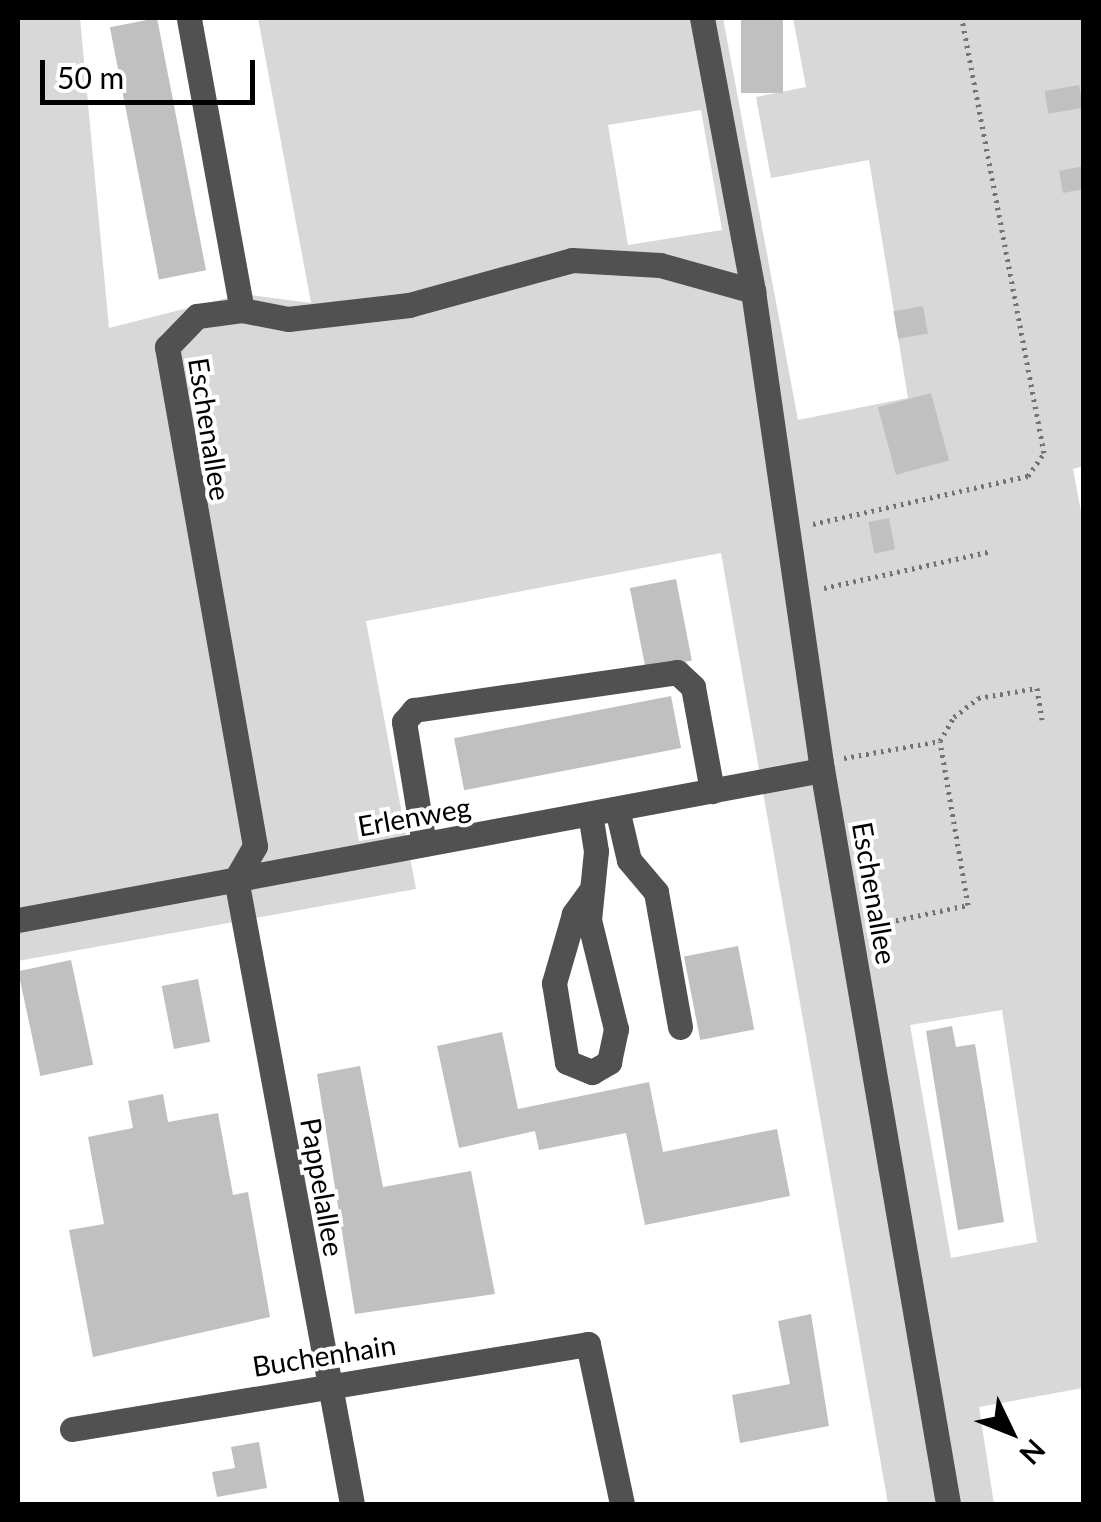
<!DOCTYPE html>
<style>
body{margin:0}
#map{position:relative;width:1101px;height:1522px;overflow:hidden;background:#fff;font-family:Lato,sans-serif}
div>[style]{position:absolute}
.green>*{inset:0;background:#d8d8d8}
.building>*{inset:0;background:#c0c0c0;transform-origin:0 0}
.path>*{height:5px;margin-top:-2.5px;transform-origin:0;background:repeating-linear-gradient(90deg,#737373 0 2.5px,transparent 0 7.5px)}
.minor>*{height:25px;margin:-12.5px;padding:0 12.5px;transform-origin:12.5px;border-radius:12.5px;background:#515151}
span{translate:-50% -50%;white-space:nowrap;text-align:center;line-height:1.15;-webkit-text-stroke:8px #fff;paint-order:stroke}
.street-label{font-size:28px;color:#000}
.frame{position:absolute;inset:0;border:20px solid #000;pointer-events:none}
.north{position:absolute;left:961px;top:1382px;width:100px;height:100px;-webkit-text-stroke:8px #fff;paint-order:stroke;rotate:133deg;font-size:28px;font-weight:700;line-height:40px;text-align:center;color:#000}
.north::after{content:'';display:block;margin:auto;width:35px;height:45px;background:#000;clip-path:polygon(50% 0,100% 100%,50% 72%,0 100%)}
.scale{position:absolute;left:40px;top:60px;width:215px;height:45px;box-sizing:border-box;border:5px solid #000;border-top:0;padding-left:12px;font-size:30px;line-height:35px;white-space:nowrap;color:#000;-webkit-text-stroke:8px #fff;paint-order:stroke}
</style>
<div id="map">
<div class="green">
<div style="clip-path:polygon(evenodd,18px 18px,80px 18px,109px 328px,243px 294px,311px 303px,258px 18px,723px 18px,798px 420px,908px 398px,869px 160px,771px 178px,756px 97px,806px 87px,793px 18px,1083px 18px,1084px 466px,1073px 469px,1084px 528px,1083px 1388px,979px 1407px,994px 1504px,888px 1504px,721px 553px,366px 621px,416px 889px,18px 961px,18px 18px,701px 110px,722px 230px,628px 245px,608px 125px,701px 110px,18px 18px,1002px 1010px,1037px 1242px,951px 1258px,910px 1025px,1002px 1010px)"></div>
</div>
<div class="building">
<div style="left:157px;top:18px;width:257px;height:48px;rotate:79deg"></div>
<div style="left:741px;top:18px;width:42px;height:75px"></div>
<div style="left:1079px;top:85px;width:23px;height:35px;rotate:80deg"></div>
<div style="clip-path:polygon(1084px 166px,1084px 189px,1063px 193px,1059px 171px)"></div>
<div style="left:923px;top:306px;width:28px;height:30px;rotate:80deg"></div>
<div style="left:931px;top:393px;width:70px;height:55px;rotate:75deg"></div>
<div style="left:889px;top:518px;width:32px;height:21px;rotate:79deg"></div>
<div style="left:676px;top:579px;width:83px;height:47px;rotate:79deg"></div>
<div style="left:671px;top:696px;width:53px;height:221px;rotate:79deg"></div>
<div style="left:738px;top:946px;width:85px;height:55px;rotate:79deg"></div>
<div style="left:71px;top:960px;width:107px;height:54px;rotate:78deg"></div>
<div style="left:198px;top:979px;width:64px;height:37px;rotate:79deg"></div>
<div style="clip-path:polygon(952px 1026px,956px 1047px,975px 1044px,1004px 1222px,958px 1230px,926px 1031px)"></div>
<div style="clip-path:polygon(502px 1032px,518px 1109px,649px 1082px,663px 1152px,777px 1129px,790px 1196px,645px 1225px,626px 1133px,539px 1150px,535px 1131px,459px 1148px,437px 1046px)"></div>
<div style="clip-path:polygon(360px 1066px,383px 1187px,471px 1171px,495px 1294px,355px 1314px,317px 1074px)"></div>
<div style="clip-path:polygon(163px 1094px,168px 1122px,218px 1113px,233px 1195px,248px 1192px,270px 1317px,93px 1357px,69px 1230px,104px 1224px,88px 1137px,133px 1128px,128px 1101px)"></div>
<div style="clip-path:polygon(811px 1314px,829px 1426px,740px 1443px,732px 1395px,790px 1384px,778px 1321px)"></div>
<div style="clip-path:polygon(259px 1442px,267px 1488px,217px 1497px,212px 1472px,235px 1468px,231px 1447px)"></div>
</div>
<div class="path">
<div style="left:813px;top:524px;width:220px;rotate:-12.6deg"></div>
<div style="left:1028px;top:476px;width:28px;rotate:-55deg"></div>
<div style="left:1044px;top:453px;width:443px;rotate:-100.7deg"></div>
<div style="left:824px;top:588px;width:172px;rotate:-12.4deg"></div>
<div style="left:844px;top:758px;width:97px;rotate:-10deg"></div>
<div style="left:874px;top:925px;width:96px;rotate:-12deg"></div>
<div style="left:968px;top:905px;width:166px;rotate:-99.7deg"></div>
<div style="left:940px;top:741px;width:28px;rotate:-60deg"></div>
<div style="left:954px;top:717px;width:31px;rotate:-38deg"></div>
<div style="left:978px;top:698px;width:60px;rotate:-9.6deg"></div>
<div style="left:1037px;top:688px;width:32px;rotate:81deg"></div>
</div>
<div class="minor">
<div style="left:702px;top:18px;width:278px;rotate:79.4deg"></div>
<div style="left:753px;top:291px;width:477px;rotate:81.8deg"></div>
<div style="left:821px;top:763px;width:752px;rotate:80.27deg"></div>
<div style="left:189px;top:19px;width:296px;rotate:79.7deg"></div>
<div style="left:617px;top:809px;width:52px;rotate:76.8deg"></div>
<div style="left:629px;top:860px;width:42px;rotate:49.8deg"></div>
<div style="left:656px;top:892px;width:137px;rotate:79.9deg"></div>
<div style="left:424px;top:844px;width:124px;rotate:-99.3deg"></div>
<div style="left:404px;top:722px;width:16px;rotate:-50deg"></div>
<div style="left:414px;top:710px;width:266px;rotate:-8.2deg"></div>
<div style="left:677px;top:672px;width:22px;rotate:43deg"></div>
<div style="left:693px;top:687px;width:106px;rotate:79.6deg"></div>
<div style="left:589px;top:893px;width:26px;rotate:126deg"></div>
<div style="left:574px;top:914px;width:72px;rotate:106.2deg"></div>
<div style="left:554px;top:983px;width:80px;rotate:80.7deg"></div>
<div style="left:567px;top:1062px;width:27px;rotate:22deg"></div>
<div style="left:592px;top:1072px;width:20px;rotate:-30deg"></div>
<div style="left:609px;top:1062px;width:34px;rotate:-78deg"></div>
<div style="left:616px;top:1029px;width:112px;rotate:-103.9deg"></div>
<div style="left:589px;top:920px;width:69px;rotate:-84.2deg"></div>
<div style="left:596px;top:851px;width:37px;rotate:-99deg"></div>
<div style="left:18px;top:920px;width:818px;rotate:-10.57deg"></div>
<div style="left:72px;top:1429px;width:523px;rotate:-9.35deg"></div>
<div style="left:588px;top:1344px;width:164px;rotate:78deg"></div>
<div style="left:352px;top:1504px;width:636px;rotate:-100.51deg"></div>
<div style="left:236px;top:879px;width:38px;rotate:-60deg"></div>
<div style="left:255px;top:846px;width:507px;rotate:-100deg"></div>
<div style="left:167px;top:347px;width:43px;rotate:-45.9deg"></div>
<div style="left:197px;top:316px;width:45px;rotate:-7.6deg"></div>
<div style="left:242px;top:310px;width:47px;rotate:11.1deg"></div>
<div style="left:288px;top:319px;width:122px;rotate:-6.6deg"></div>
<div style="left:409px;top:305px;width:169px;rotate:-15.4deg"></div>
<div style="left:572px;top:260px;width:88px;rotate:3.3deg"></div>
<div style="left:660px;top:265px;width:97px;rotate:15.6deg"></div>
</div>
<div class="street-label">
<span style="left:210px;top:429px;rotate:81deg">Eschenallee</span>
<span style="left:414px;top:816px;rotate:-10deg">Erlenweg</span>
<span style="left:875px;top:893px;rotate:80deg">Eschenallee</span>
<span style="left:323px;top:1187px;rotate:80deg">Pappelallee</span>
<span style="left:324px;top:1355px;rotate:-9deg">Buchenhain</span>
</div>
<div class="frame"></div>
<div class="north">N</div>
<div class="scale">50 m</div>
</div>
